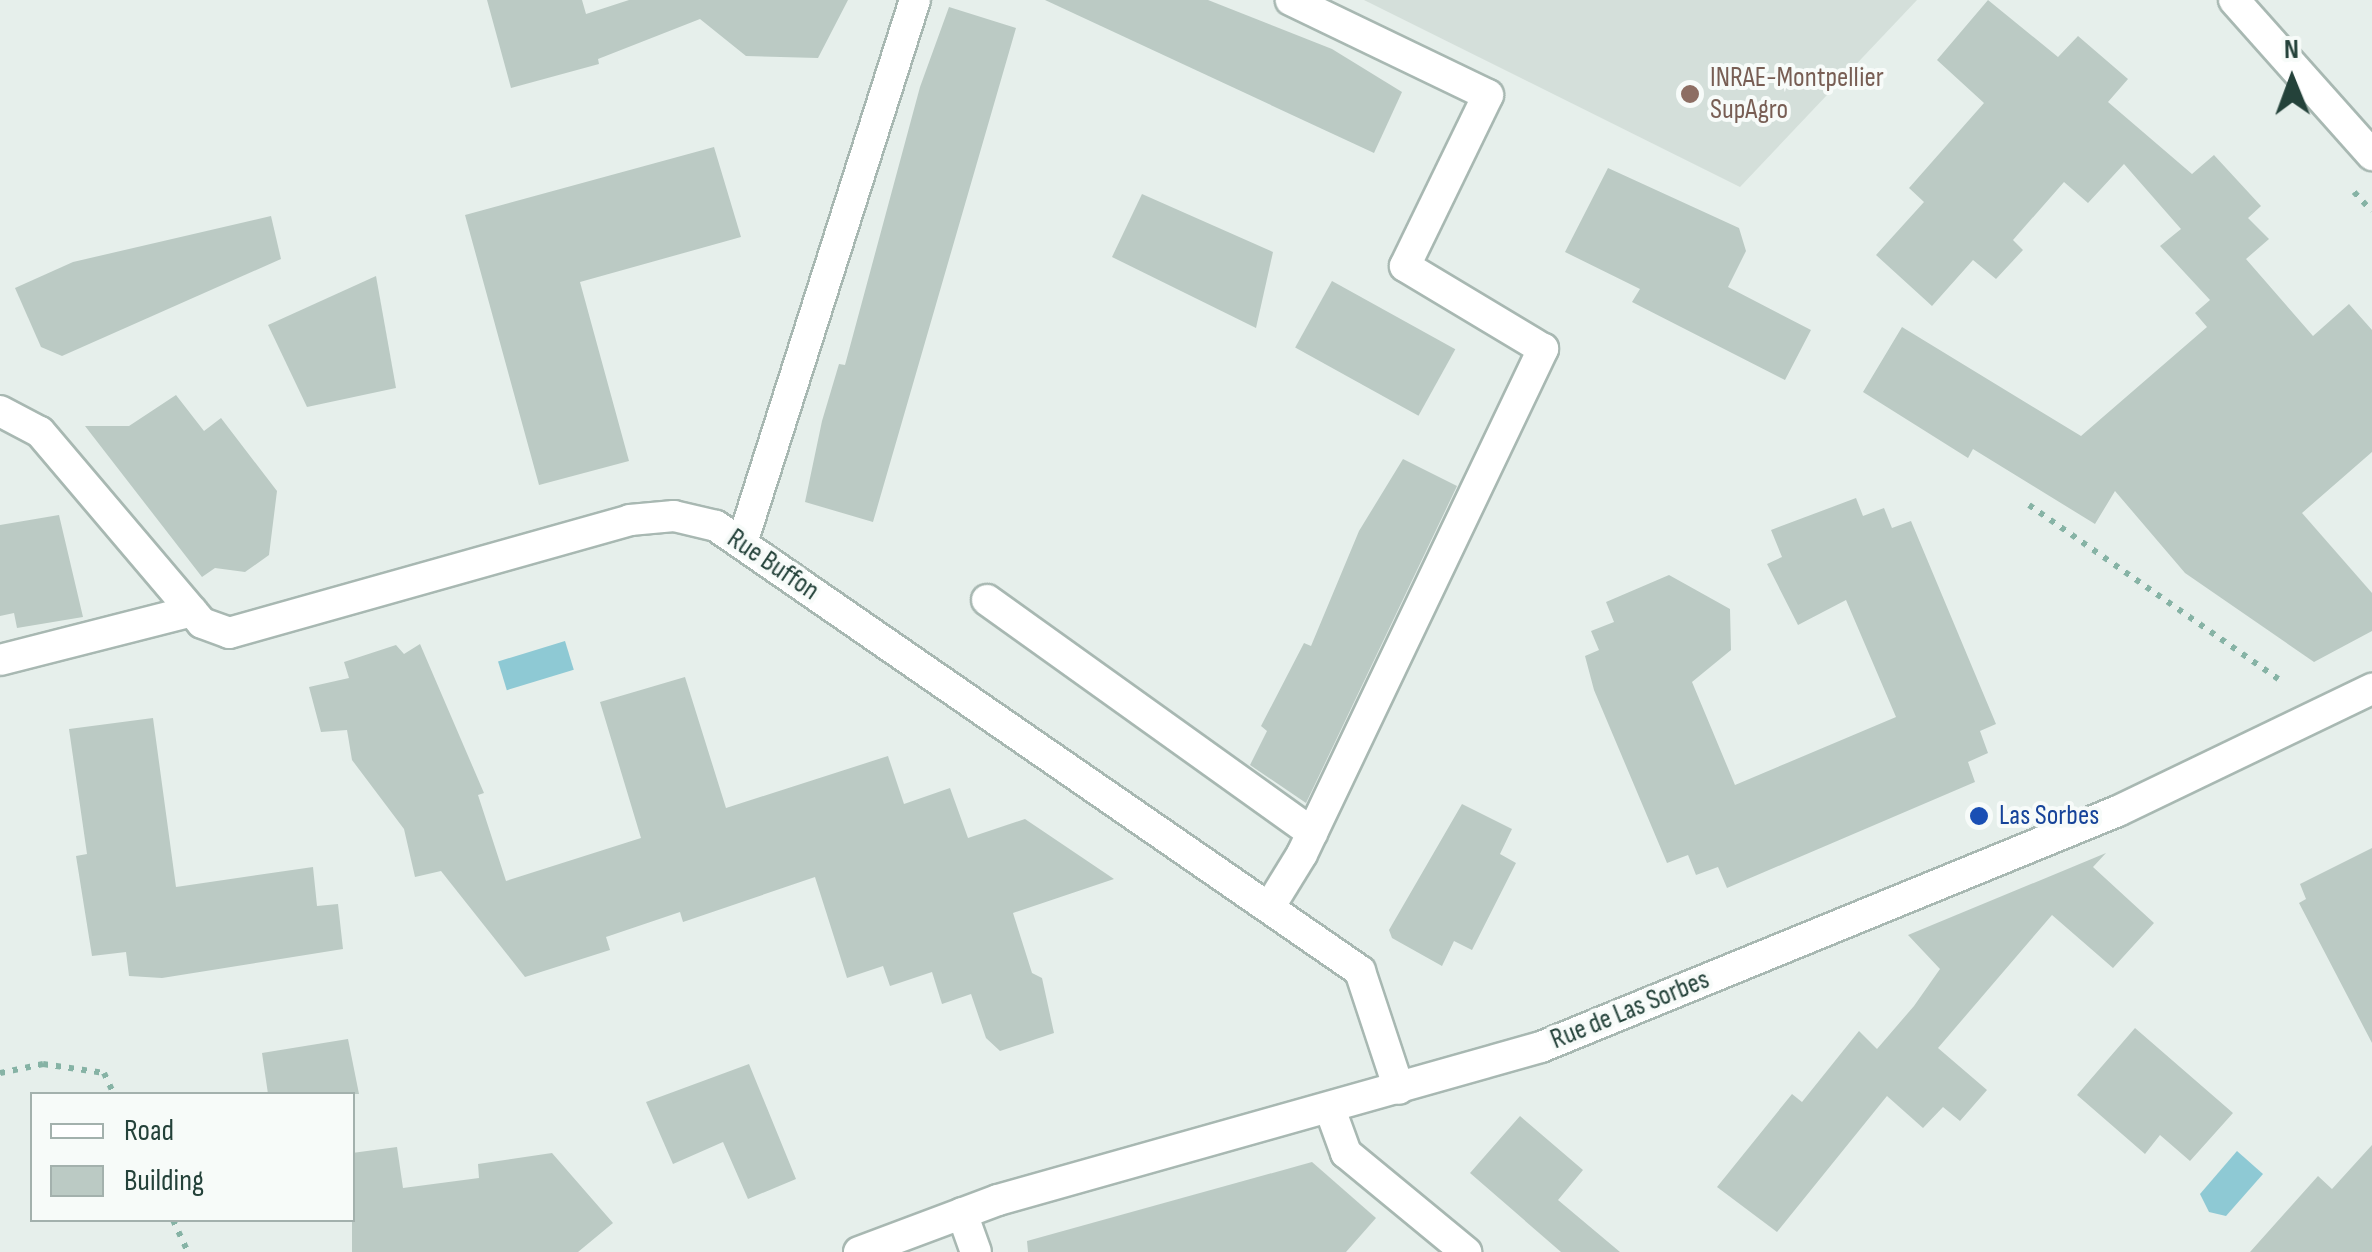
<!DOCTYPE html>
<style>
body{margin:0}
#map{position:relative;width:2372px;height:1252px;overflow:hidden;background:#e6efeb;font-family:"Sofia Sans Condensed",sans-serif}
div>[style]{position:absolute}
.built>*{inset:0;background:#d4dfda}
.water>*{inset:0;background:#8ec9d4;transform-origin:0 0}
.building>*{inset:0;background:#bbcac4;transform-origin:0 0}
.path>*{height:6px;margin-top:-3px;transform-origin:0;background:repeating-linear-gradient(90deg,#86b3a5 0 5px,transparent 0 13px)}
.roads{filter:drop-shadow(2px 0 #a8b8b2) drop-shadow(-2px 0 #a8b8b2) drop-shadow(0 2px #a8b8b2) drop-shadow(0 -2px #a8b8b2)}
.lane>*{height:30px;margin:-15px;padding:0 15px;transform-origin:15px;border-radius:15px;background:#fff}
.street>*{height:30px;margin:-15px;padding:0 15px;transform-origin:15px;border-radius:15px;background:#fff}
.secondary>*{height:30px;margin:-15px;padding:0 15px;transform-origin:15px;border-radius:15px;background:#fff}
.dots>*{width:28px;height:28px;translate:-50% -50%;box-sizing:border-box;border:5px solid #f7fbf9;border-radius:50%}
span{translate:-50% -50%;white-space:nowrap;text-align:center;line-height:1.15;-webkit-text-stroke:8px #f7fbf9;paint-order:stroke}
.education-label{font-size:28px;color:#785e54}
.left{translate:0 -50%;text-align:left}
.street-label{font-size:28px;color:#24423a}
.transit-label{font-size:28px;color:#164399}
.legend{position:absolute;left:30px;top:1092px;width:325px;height:130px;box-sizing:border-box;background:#f7fbf9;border:2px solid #a3b1ad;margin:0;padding:12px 18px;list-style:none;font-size:30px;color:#24423a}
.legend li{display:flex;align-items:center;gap:20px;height:50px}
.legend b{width:50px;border:2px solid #a3b1ad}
.north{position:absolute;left:2242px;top:30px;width:100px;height:100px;-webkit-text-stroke:8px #f7fbf9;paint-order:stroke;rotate:359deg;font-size:28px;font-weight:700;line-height:40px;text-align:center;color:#24423a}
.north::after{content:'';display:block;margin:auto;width:35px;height:45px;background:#24423a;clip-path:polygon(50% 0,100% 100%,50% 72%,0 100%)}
</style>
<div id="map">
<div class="built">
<div style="clip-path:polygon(1364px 0,1917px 0,1740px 187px)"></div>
</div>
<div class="water">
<div style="left:565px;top:641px;width:30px;height:70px;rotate:73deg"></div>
<div style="clip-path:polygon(2237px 1151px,2263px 1174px,2226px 1216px,2209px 1212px,2200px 1194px)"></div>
</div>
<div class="building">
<div style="clip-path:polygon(487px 0,582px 0,586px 14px,629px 0,848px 0,818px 58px,746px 56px,700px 19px,598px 59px,599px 64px,511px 88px)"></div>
<div style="clip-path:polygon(1045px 0,1208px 0,1332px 49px,1402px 92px,1374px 153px)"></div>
<div style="clip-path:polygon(1988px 0,2058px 57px,2078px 36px,2128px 79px,2108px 102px,2192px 174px,2214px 155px,2261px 206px,2248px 218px,2269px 239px,2246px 259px,2313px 336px,2349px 304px,2372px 330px,2372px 452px,2302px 513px,2372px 593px,2372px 631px,2314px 662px,2185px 573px,2115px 491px,2095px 524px,1973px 449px,1968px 458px,1863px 392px,1902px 327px,2081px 436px,2207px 327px,2195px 313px,2210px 300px,2160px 246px,2181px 229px,2124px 164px,2088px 203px,2064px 182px,2013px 240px,2023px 250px,1996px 279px,1973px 260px,1932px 306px,1876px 255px,1924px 202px,1909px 188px,1984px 103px,1937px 60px)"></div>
<div style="clip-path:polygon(949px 7px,1016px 28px,873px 522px,805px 502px,822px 421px,839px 364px,845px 365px,920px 87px)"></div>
<div style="clip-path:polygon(714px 147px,741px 237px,580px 282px,629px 461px,539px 485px,465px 215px)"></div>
<div style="clip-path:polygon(1608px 168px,1739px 228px,1746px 251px,1728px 287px,1811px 330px,1785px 380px,1632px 302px,1640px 289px,1565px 252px)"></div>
<div style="clip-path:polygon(1142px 194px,1273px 252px,1256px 328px,1112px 257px)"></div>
<div style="clip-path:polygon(271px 216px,281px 259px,62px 356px,41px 347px,15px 288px,73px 262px)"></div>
<div style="clip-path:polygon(376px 276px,396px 388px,307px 407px,268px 325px)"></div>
<div style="left:1332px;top:281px;width:141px;height:76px;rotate:29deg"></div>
<div style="clip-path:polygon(176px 395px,204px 431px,221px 418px,277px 491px,269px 555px,245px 572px,215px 568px,202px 577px,85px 426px,129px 426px)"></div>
<div style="clip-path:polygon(1403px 459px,1457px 486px,1306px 803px,1250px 765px,1267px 731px,1261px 726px,1304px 643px,1311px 646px,1359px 531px)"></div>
<div style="clip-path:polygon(1856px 498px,1863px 516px,1884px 508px,1892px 528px,1911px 521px,1996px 724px,1980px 731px,1988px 753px,1968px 762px,1975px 782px,1727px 888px,1718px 867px,1696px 875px,1688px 855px,1667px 863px,1594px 690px,1585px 656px,1599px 650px,1591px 631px,1614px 622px,1606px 602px,1669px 575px,1730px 609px,1731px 650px,1692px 682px,1735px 785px,1896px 717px,1846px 600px,1798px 625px,1767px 564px,1782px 557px,1771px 530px)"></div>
<div style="clip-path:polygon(59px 515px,83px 617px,17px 628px,14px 613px,0 616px,0 525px)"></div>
<div style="clip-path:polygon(420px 644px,484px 793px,478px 795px,506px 881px,641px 838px,600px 702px,685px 677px,726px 808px,888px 756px,904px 804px,950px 788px,968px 838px,1025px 819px,1114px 879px,1013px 913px,1032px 973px,1042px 978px,1054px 1033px,1000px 1051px,986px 1038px,971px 994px,942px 1004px,932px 972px,890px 986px,883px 966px,847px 978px,815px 877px,683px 922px,680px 912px,606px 937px,610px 950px,525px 977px,441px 871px,415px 877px,404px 829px,352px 760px,347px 730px,321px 732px,309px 687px,349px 678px,344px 662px,396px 645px,404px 654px)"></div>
<div style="clip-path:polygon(153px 718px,176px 887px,313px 867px,317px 906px,338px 904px,343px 949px,162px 978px,129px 976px,126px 952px,92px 956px,76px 856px,87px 854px,69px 729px)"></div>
<div style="clip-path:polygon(1462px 804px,1512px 829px,1500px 854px,1516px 863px,1472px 950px,1454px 941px,1442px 966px,1392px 938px,1389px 930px)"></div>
<div style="clip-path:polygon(2372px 848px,2372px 1043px,2299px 903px,2306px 899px,2300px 884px)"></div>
<div style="clip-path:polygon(2106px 853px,2093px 867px,2154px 923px,2113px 968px,2052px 915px,1938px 1048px,1987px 1090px,1960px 1121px,1943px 1107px,1923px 1128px,1887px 1096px,1777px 1232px,1717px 1187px,1792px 1094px,1802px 1102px,1859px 1031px,1877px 1049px,1914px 1006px,1940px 969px,1908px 935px)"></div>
<div style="clip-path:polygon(2135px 1028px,2233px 1113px,2190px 1161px,2160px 1135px,2145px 1154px,2077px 1095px)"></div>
<div style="clip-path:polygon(348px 1039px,359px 1094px,268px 1094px,262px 1053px)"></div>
<div style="clip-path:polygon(749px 1064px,796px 1179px,748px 1199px,723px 1142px,673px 1164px,646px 1102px)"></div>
<div style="clip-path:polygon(1520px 1116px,1583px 1170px,1558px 1200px,1620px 1252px,1561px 1252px,1470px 1173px)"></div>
<div style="clip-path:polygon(2372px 1145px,2372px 1252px,2250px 1252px,2318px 1176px,2332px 1189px)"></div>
<div style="clip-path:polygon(397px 1147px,403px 1188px,479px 1178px,478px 1164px,552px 1153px,613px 1223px,578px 1252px,352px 1252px,352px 1153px)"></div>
<div style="clip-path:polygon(1312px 1162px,1376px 1218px,1346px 1252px,1028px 1252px,1027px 1241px)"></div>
</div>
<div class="path">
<div style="left:2354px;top:192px;width:26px;rotate:47deg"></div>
<div style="left:2029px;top:505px;width:304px;rotate:34.9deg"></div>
<div style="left:0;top:1073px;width:44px;rotate:-11.8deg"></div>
<div style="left:43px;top:1064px;width:62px;rotate:8.4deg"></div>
<div style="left:104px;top:1073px;width:23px;rotate:65deg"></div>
<div style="left:173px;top:1220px;width:35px;rotate:65deg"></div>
</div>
<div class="roads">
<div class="lane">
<div style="left:742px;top:543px;width:570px;rotate:-72.33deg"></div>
<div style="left:987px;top:600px;width:400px;rotate:35.6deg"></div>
<div style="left:0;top:660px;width:198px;rotate:-14.3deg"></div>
<div style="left:1270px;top:906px;width:61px;rotate:-58.4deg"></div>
<div style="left:1302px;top:854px;width:560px;rotate:-64.49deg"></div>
<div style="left:1543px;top:349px;width:161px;rotate:-149deg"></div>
<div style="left:1405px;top:266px;width:190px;rotate:-64.1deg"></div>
<div style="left:1488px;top:95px;width:219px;rotate:-154.3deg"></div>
<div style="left:962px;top:1213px;width:41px;rotate:70.3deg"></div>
</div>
<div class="street">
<div style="left:0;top:411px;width:45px;rotate:27.7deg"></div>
<div style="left:40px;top:432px;width:250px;rotate:49.7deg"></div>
<div style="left:202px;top:623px;width:29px;rotate:20deg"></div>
<div style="left:229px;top:633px;width:417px;rotate:-15.7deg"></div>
<div style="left:630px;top:520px;width:44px;rotate:-5.2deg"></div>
<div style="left:674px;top:516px;width:43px;rotate:13.4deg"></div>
<div style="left:716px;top:526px;width:783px;rotate:34.64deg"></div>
<div style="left:1360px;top:971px;width:124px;rotate:71.7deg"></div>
<div style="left:1330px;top:1109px;width:47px;rotate:70deg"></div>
<div style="left:1346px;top:1153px;width:156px;rotate:39.5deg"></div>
</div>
<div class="secondary">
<div style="left:2234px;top:0;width:208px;rotate:48.3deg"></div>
<div style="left:859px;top:1252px;width:148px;rotate:-20.5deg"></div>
<div style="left:998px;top:1200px;width:564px;rotate:-15.74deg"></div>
<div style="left:1541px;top:1047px;width:623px;rotate:-22.25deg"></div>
<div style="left:2118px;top:811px;width:282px;rotate:-25.7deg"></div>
</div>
</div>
<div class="dots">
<div style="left:1690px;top:94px;background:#8d6e63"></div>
<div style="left:1979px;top:816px;background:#1a4fb4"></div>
</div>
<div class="education-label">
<span class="left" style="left:1710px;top:94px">INRAE-Montpellier<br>SupAgro</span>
</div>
<div class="street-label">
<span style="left:773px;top:565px;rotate:34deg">Rue Buffon</span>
<span style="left:1630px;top:1010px;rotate:-22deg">Rue de Las Sorbes</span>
</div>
<div class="transit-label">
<span class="left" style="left:1999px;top:816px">Las Sorbes</span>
</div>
<ul class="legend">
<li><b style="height:12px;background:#fff"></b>Road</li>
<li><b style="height:28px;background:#bbcac4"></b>Building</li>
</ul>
<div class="north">N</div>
</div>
